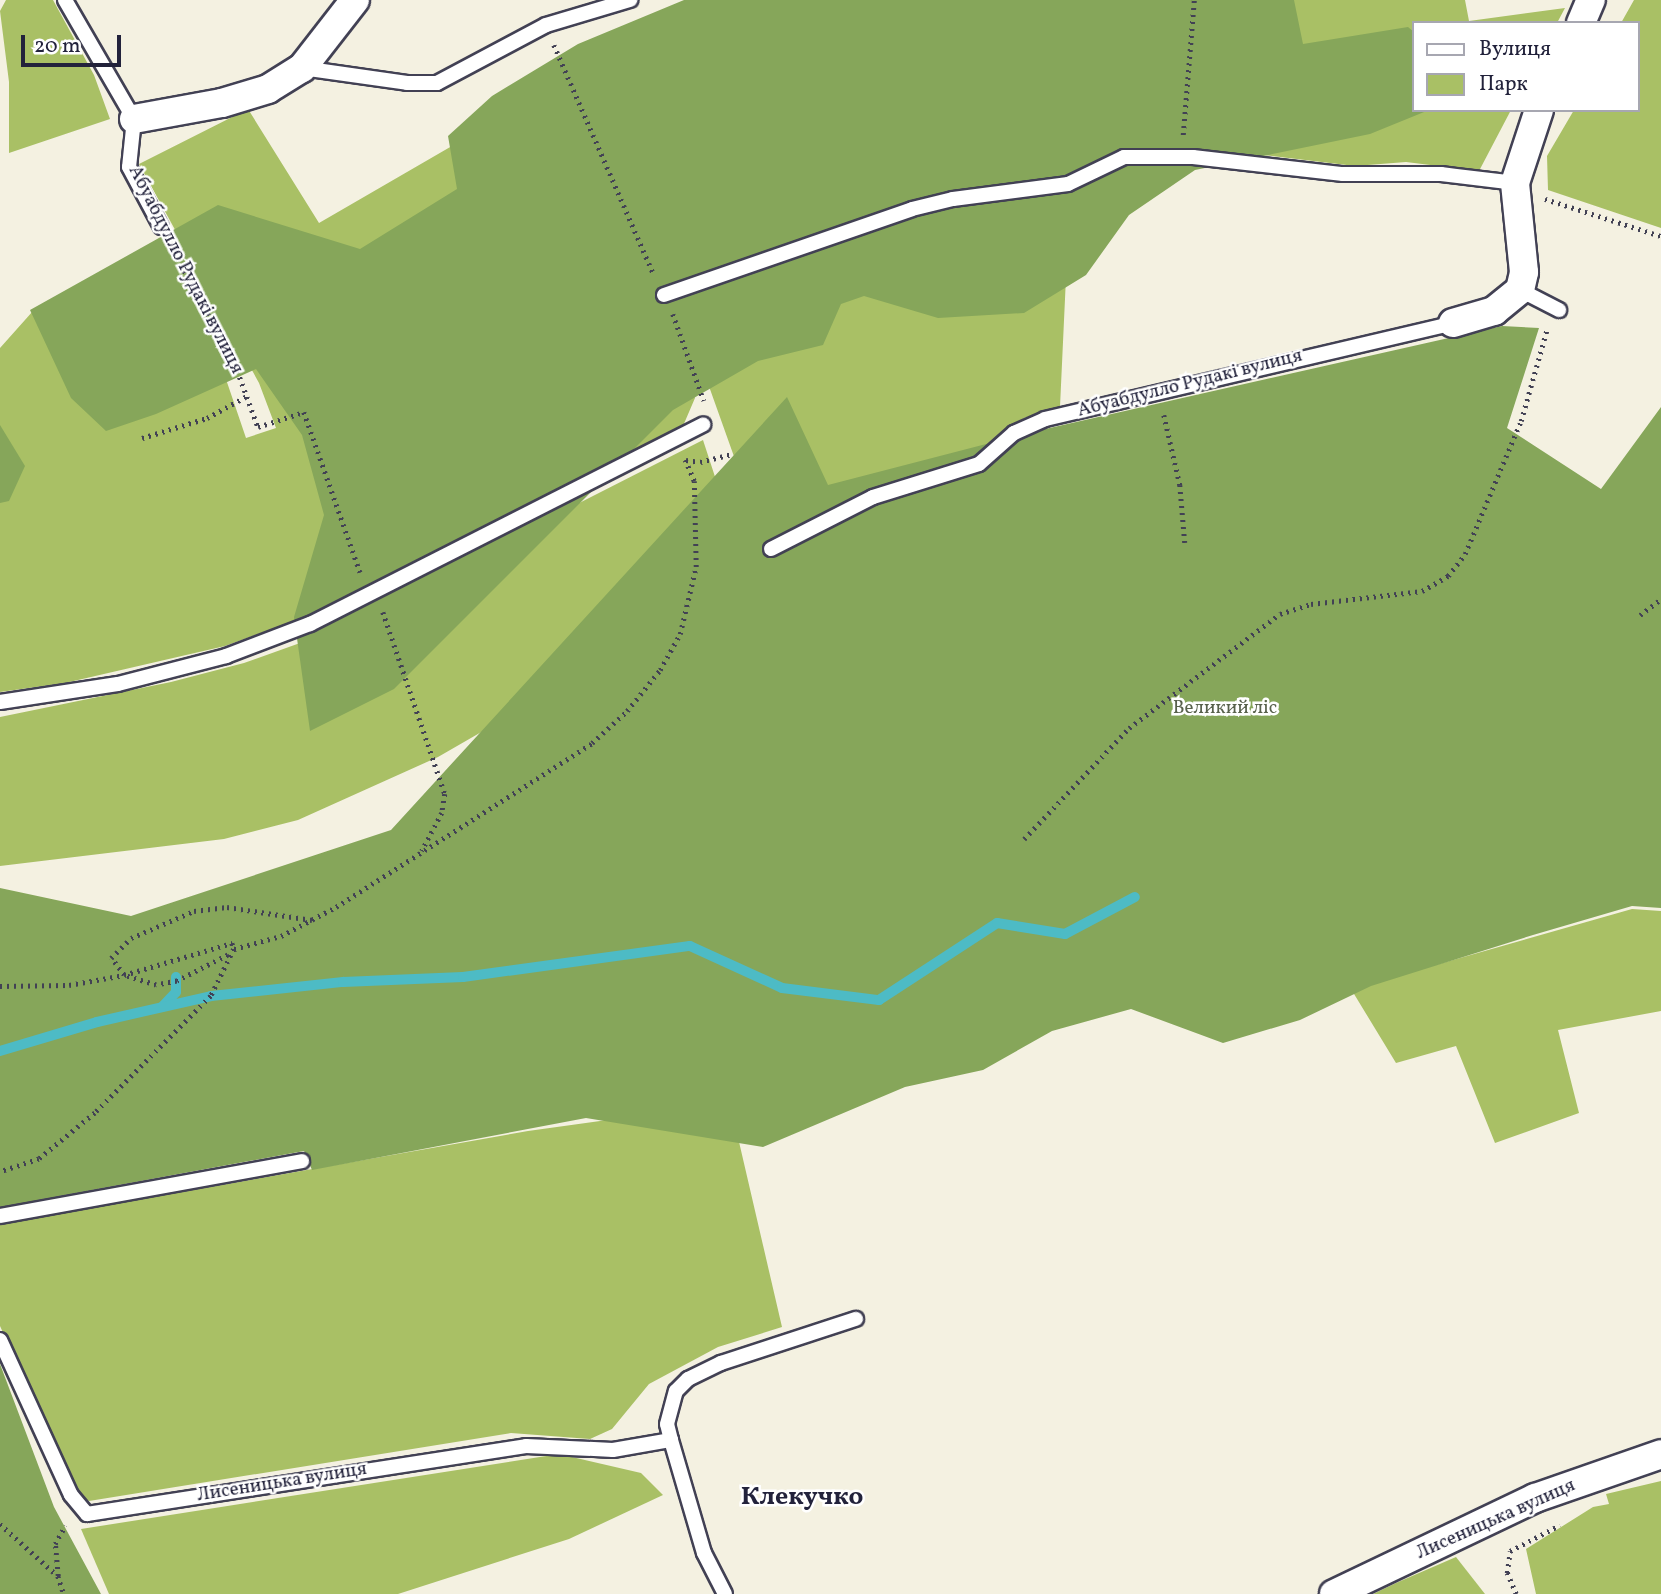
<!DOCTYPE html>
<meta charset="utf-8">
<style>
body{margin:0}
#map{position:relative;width:1661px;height:1594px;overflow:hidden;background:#f4f1e1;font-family:Vollkorn,serif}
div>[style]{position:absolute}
.green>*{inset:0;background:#a9c065}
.forest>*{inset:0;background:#86a65a}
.stream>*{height:10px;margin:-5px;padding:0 5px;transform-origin:5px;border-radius:5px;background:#4dbbc5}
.path>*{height:4.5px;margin-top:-2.25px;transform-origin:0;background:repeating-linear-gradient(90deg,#424154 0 2px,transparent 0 7px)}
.roads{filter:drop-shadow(2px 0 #424154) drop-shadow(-2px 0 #424154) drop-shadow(0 2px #424154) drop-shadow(0 -2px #424154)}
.lane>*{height:14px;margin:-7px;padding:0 7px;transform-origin:7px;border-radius:7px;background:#fff}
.street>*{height:28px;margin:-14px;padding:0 14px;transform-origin:14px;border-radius:14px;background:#fff}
span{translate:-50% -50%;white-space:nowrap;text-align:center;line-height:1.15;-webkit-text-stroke:5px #fff;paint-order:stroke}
.street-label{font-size:19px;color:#22223b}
.park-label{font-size:19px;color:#58614c}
.district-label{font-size:26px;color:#22223b;font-weight:700}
.legend{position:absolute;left:1412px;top:21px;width:228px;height:91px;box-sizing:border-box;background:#fff;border:2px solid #a7a7b1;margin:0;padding:9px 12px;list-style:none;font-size:21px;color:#22223b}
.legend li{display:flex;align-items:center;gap:14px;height:35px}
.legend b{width:35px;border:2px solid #a7a7b1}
.scale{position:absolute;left:21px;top:35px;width:100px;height:32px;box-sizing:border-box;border:4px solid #22223b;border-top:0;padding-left:9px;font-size:21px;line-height:24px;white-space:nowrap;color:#22223b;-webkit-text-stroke:5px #fff;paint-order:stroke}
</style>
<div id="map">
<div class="green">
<div style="clip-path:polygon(6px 0,53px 0,94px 75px,110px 119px,9px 153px,9px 82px,0 11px)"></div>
<div style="clip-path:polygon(1206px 0,1465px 0,1469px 21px,1565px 8px,1557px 23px,1414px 23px,1414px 110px,1511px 110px,1479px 171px,1406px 162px,1355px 166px,1264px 155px)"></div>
<div style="clip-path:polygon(1634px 0,1661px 0,1661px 228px,1548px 190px,1547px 156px,1574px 110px,1638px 110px,1638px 23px,1621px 23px)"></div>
<div style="clip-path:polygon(248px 109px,319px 223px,464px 139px,675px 335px,695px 398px,683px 426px,297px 620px,225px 646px,65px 683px,0 692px,0 348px,33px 311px,214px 344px,246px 438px,276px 428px,259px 383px,139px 164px)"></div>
<div style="clip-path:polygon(1070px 191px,1060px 407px,1024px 418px,995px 443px,762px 535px,680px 305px)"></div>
<div style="clip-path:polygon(703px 440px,752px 590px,570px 681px,438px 757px,298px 820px,224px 839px,0 866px,0 717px,171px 682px,244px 663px,314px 638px)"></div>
<div style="clip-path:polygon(1632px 909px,1661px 911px,1661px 1011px,1558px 1030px,1579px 1113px,1495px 1143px,1456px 1046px,1396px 1063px,1351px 989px)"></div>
<div style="clip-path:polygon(730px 1103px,782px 1327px,718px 1347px,649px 1384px,612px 1429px,590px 1439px,511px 1433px,89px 1501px,77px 1494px,0 1326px,0 1224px,528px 1131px)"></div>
<div style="clip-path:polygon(559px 1454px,641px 1473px,663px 1495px,569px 1539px,398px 1594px,109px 1594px,81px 1529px)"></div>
<div style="clip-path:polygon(1661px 1481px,1661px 1594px,1536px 1594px,1526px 1549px,1593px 1507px,1609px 1504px,1606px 1494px)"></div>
<div style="clip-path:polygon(1456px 1557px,1485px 1594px,1373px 1594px,1396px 1583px)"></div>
</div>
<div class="forest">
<div style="clip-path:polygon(684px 0,1294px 0,1303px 44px,1408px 27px,1414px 32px,1414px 110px,1429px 110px,1370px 134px,1195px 170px,1129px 215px,1086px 275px,1024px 313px,938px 318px,864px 296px,841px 304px,823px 345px,758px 361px,673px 410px,394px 689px,310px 731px,294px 617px,324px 515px,302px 435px,256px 369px,156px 414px,106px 431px,71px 398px,30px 310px,218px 205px,360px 249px,457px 189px,448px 136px,492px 96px,578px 44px)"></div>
<div style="clip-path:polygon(1502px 326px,1539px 328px,1507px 428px,1601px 489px,1661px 407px,1661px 908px,1632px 906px,1533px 935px,1371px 986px,1300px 1020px,1223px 1043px,1131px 1009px,1052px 1031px,983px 1070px,905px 1087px,763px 1147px,586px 1118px,312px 1170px,304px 1151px,0 1207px,0 888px,131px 916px,391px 830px,787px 397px,828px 485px,1032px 432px)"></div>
<div style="clip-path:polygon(0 425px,25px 466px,9px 501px,0 503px)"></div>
<div style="clip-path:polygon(0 1364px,54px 1507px,101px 1594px,0 1594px)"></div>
</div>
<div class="stream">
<div style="left:163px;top:1006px;width:19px;rotate:-47deg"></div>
<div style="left:176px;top:992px;width:15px;rotate:-90deg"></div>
<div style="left:0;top:1051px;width:101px;rotate:-16.6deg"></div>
<div style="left:97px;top:1022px;width:117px;rotate:-12.8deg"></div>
<div style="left:211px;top:996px;width:133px;rotate:-6.1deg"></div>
<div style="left:343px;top:982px;width:120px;rotate:-2.4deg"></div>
<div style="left:463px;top:977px;width:229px;rotate:-7.8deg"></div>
<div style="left:690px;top:946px;width:101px;rotate:24.5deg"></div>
<div style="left:782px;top:988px;width:98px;rotate:7.1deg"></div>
<div style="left:879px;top:1000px;width:141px;rotate:-33.1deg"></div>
<div style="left:997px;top:923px;width:69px;rotate:9.2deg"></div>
<div style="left:1065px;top:934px;width:79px;rotate:-27.9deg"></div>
</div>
<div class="path">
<div style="left:554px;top:45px;width:251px;rotate:66.5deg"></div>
<div style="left:1183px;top:135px;width:135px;rotate:-85.3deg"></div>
<div style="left:1545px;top:199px;width:122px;rotate:17.7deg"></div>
<div style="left:171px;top:246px;width:134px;rotate:61.5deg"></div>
<div style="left:235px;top:364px;width:67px;rotate:69.9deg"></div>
<div style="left:258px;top:427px;width:48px;rotate:-18.1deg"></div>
<div style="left:304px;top:412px;width:170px;rotate:70.7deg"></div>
<div style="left:673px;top:314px;width:92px;rotate:70.4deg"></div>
<div style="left:1164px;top:415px;width:72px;rotate:77.1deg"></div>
<div style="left:1180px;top:485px;width:58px;rotate:85.1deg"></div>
<div style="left:142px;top:438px;width:68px;rotate:-17.1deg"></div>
<div style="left:207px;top:418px;width:46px;rotate:-28.8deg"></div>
<div style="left:686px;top:460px;width:14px;rotate:8deg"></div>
<div style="left:700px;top:462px;width:34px;rotate:-14deg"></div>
<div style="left:383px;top:612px;width:192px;rotate:71.2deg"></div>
<div style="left:445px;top:794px;width:19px;rotate:99deg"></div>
<div style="left:442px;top:813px;width:43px;rotate:117.8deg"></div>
<div style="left:1640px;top:615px;width:26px;rotate:-37deg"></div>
<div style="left:1024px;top:839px;width:153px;rotate:-46.6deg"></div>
<div style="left:1129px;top:728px;width:189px;rotate:-37.1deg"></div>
<div style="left:1280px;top:614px;width:33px;rotate:-18deg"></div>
<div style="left:1311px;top:604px;width:112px;rotate:-6.7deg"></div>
<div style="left:1422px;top:591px;width:30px;rotate:-30deg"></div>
<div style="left:1448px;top:576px;width:28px;rotate:-52deg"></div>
<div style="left:1465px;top:554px;width:144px;rotate:-67.2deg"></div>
<div style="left:1521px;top:421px;width:96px;rotate:-74.2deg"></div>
<div style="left:234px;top:949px;width:49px;rotate:-15.5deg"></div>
<div style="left:281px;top:936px;width:62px;rotate:-27.8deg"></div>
<div style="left:336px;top:907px;width:304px;rotate:-32.6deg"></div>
<div style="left:592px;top:743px;width:47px;rotate:-42.4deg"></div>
<div style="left:627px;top:711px;width:53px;rotate:-51.2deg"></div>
<div style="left:660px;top:670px;width:41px;rotate:-60.9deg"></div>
<div style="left:680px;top:634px;width:69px;rotate:-76.6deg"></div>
<div style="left:696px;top:567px;width:86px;rotate:-91.3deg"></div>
<div style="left:694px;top:481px;width:23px;rotate:-113deg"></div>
<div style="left:228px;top:955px;width:57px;rotate:153deg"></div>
<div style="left:177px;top:981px;width:21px;rotate:169deg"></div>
<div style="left:156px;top:985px;width:34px;rotate:-163deg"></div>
<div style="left:124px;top:975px;width:21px;rotate:-127deg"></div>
<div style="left:111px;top:958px;width:28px;rotate:-45deg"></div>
<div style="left:131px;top:938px;width:69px;rotate:-23.2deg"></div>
<div style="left:194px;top:911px;width:33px;rotate:-7deg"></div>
<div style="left:227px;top:907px;width:86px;rotate:8.7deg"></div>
<div style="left:0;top:986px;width:69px;rotate:-0.8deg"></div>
<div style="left:69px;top:985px;width:56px;rotate:-10.3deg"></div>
<div style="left:124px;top:975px;width:113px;rotate:-16.5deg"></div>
<div style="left:232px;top:943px;width:6px;rotate:72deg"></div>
<div style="left:234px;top:949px;width:52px;rotate:116.1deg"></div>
<div style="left:211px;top:996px;width:165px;rotate:134.8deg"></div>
<div style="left:95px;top:1113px;width:72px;rotate:140.6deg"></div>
<div style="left:39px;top:1159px;width:41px;rotate:161.6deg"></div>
<div style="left:0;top:1524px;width:78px;rotate:41.9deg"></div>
<div style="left:58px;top:1576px;width:19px;rotate:72deg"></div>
<div style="left:58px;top:1576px;width:32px;rotate:-95deg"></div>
<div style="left:55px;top:1544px;width:21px;rotate:-61deg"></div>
<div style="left:1516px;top:1594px;width:23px;rotate:-113deg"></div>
<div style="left:1507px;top:1573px;width:22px;rotate:-82deg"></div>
<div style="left:1510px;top:1551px;width:56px;rotate:-27.5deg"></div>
</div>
<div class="roads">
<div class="lane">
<div style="left:65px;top:0;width:138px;rotate:59.9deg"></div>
<div style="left:134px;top:119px;width:48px;rotate:95.9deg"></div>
<div style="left:129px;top:167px;width:68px;rotate:61.9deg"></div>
<div style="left:302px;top:68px;width:106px;rotate:8.1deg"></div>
<div style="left:407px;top:83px;width:30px"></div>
<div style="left:437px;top:83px;width:123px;rotate:-28deg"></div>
<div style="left:546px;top:25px;width:88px;rotate:-16.6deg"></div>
<div style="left:1520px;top:290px;width:44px;rotate:27.1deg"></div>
<div style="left:664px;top:295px;width:262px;rotate:-19.1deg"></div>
<div style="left:912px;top:209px;width:42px;rotate:-13.7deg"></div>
<div style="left:953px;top:199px;width:116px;rotate:-7.4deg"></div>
<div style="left:1068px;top:184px;width:62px;rotate:-25.7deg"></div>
<div style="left:1124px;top:157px;width:69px"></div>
<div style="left:1193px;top:157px;width:151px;rotate:6.5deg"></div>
<div style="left:1343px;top:174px;width:98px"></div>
<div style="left:1441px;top:174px;width:75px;rotate:6.9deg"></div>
<div style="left:771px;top:549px;width:114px;rotate:-27deg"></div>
<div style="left:873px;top:497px;width:111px;rotate:-17.3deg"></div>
<div style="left:979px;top:464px;width:47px;rotate:-41.5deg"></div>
<div style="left:1014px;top:433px;width:34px;rotate:-24deg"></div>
<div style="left:1045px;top:419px;width:419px;rotate:-13.2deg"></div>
<div style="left:0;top:702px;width:119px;rotate:-8.7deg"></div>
<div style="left:118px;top:684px;width:112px;rotate:-14.5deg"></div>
<div style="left:226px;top:656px;width:90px;rotate:-20.9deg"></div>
<div style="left:310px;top:624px;width:441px;rotate:-26.9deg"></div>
<div style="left:0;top:1216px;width:307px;rotate:-10.3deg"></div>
<div style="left:0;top:1340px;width:170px;rotate:65.4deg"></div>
<div style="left:71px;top:1495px;width:25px;rotate:50deg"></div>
<div style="left:87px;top:1514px;width:444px;rotate:-8.8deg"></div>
<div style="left:526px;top:1446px;width:87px;rotate:2.6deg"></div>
<div style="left:613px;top:1450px;width:59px;rotate:-9.8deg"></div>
<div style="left:725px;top:1594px;width:46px;rotate:-117.1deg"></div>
<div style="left:704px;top:1553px;width:118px;rotate:-106.3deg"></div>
<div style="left:671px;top:1440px;width:16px;rotate:-104deg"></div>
<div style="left:667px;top:1424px;width:34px;rotate:-75deg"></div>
<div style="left:676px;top:1391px;width:17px;rotate:-45deg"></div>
<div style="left:688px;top:1379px;width:37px;rotate:-26deg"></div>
<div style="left:721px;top:1363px;width:142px;rotate:-18.1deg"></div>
</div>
<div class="street">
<div style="left:1581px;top:23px;width:25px;rotate:-67deg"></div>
<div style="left:134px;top:119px;width:89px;rotate:-10.3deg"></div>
<div style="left:222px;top:103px;width:48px;rotate:-16.9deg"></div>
<div style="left:268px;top:89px;width:40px;rotate:-32deg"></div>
<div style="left:302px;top:68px;width:86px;rotate:-52.1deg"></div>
<div style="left:1453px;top:323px;width:43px;rotate:-16.3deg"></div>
<div style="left:1494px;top:311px;width:33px;rotate:-39deg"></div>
<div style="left:1520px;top:290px;width:18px;rotate:-77deg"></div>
<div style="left:1524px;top:272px;width:89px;rotate:-95.8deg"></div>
<div style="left:1515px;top:183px;width:77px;rotate:-71.8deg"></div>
<div style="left:1334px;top:1594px;width:223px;rotate:-25.5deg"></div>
<div style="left:1535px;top:1498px;width:133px;rotate:-19.2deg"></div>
</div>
</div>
<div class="street-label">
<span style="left:185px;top:270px;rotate:63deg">Абуабдулло Рудакі вулиця</span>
<span style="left:1190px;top:384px;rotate:-14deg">Абуабдулло Рудакі вулиця</span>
<span style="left:282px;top:1483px;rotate:-9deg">Лисеницька вулиця</span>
<span style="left:1496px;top:1520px;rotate:-24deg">Лисеницька вулиця</span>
</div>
<div class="park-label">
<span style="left:1225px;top:709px">Великий ліс</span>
</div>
<div class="district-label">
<span style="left:802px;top:1498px">Клекучко</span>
</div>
<ul class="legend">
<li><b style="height:9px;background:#fff"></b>Вулиця</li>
<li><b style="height:19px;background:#a9c065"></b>Парк</li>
</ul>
<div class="scale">20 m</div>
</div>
